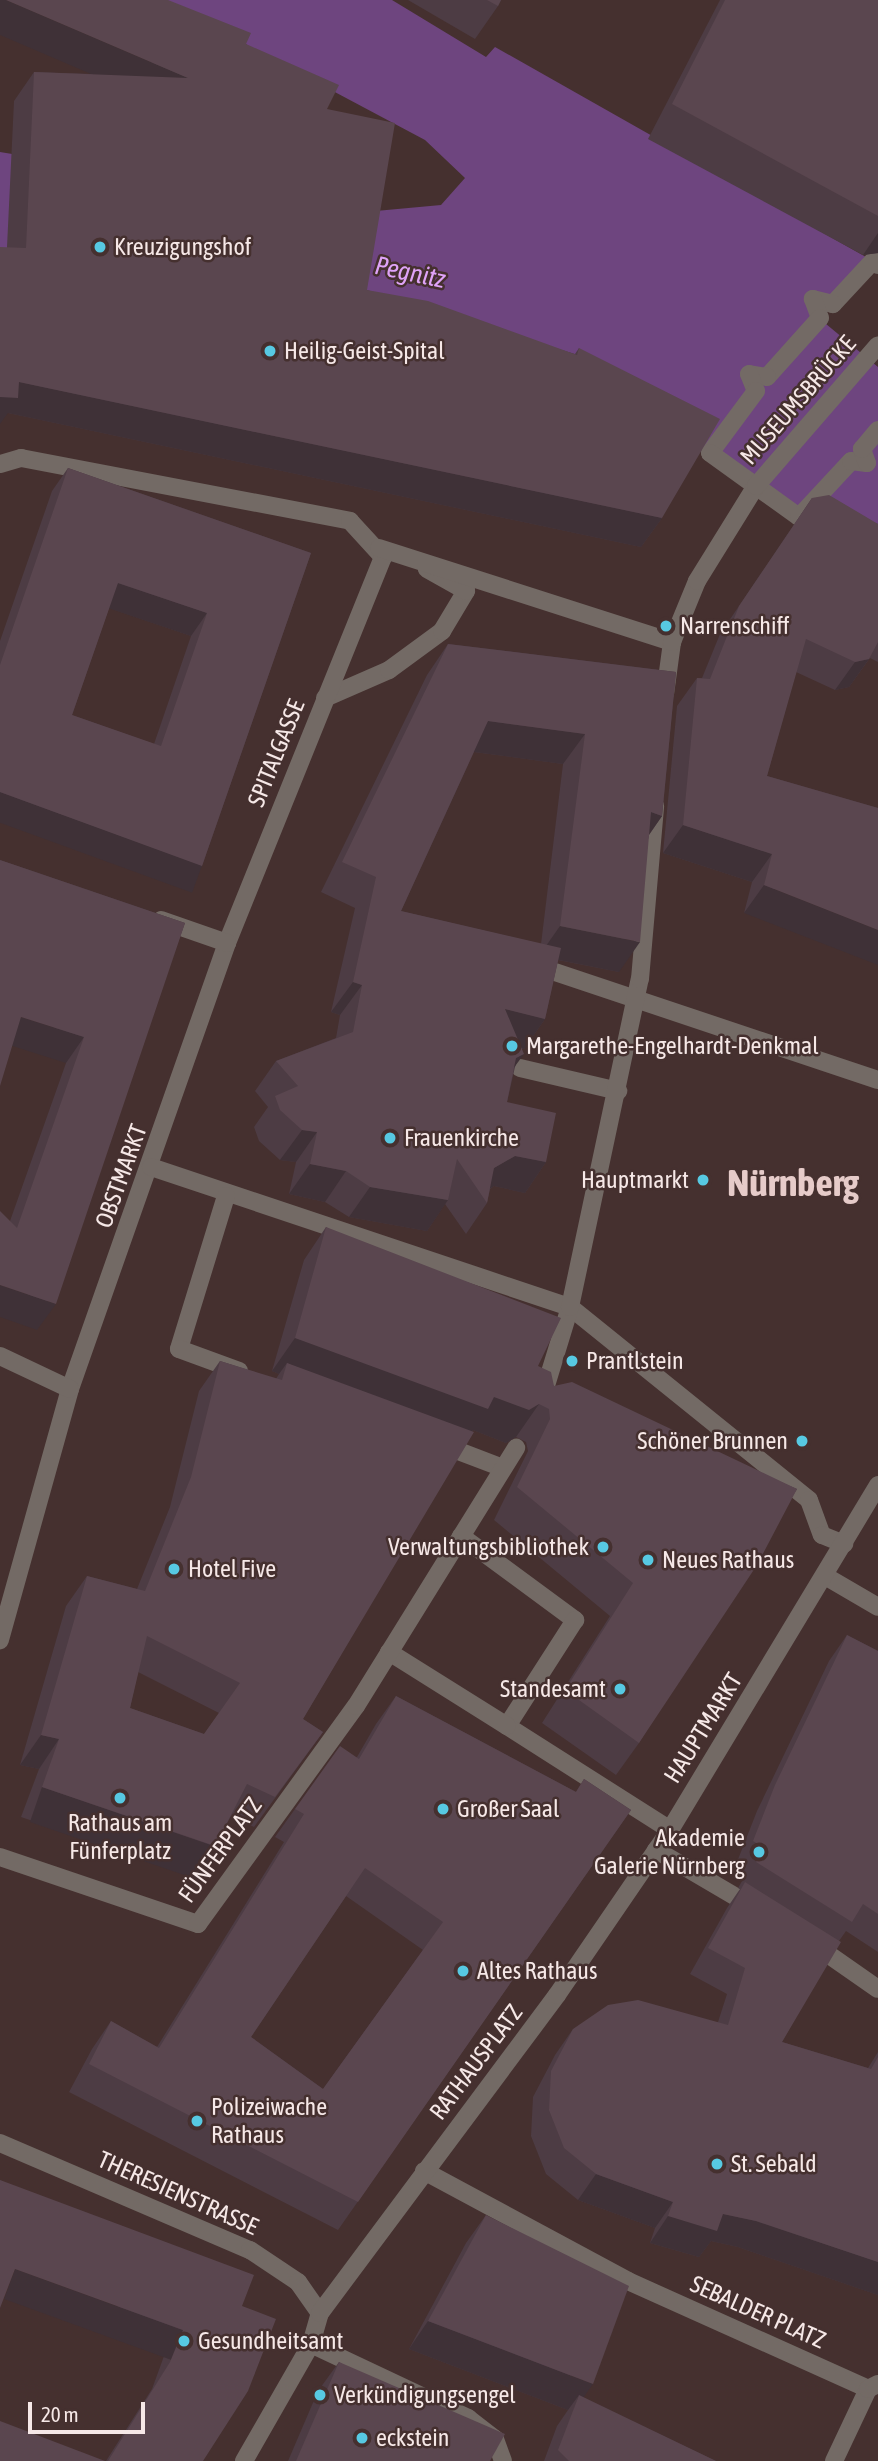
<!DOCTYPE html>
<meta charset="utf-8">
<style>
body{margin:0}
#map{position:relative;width:878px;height:2461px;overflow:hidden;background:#45302f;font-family:"Asap Condensed",sans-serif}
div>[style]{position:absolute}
.water>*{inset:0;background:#6e457f}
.lane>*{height:18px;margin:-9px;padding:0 9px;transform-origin:9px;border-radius:9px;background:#736a65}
.street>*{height:18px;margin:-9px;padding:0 9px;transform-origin:9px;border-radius:9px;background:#736a65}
.wall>*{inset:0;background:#4d3c44}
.shaded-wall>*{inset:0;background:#3f3137;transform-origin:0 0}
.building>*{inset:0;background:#5a464f}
.dots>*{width:19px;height:19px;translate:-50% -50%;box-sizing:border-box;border:4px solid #45302f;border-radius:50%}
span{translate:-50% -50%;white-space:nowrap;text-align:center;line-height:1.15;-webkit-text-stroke:5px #45302f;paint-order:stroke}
.poi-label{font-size:24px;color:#f6e8e7}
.left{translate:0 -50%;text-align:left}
.right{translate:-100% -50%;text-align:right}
.street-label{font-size:24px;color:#f6e8e7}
.water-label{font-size:26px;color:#dfa3f8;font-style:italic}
.town-label{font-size:38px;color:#e6cbc9;font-weight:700}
.scale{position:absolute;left:28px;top:2402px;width:117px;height:32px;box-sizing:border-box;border:4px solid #f6e8e7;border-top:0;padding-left:9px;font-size:21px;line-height:24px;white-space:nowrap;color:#f6e8e7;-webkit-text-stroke:5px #45302f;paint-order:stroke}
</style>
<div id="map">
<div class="water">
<div style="clip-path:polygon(162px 0,392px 0,486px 57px,495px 47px,873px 261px,820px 319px,878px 367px,878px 566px,710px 453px,646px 420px,0 277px,0 152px,365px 212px,441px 205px,465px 178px,425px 140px)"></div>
</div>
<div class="lane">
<div style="left:325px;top:698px;width:70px;rotate:-23.6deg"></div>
<div style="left:389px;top:670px;width:66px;rotate:-36.3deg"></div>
<div style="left:442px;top:631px;width:47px;rotate:-59deg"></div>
<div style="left:466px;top:591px;width:45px;rotate:-150.6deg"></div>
</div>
<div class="street">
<div style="left:878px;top:265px;width:6px;rotate:-141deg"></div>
<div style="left:873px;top:261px;width:59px;rotate:132.9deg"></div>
<div style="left:833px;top:304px;width:21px;rotate:-166deg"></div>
<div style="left:813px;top:299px;width:20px;rotate:70deg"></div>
<div style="left:820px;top:318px;width:79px;rotate:131.9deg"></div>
<div style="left:767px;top:377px;width:18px;rotate:-171deg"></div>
<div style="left:749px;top:374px;width:18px;rotate:68deg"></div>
<div style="left:756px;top:391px;width:77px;rotate:126.6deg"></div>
<div style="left:710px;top:453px;width:110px;rotate:35.7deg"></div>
<div style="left:799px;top:517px;width:76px;rotate:-47.1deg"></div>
<div style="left:851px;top:461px;width:16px;rotate:7deg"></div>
<div style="left:867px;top:463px;width:15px;rotate:-110deg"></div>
<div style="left:862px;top:449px;width:25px;rotate:-50deg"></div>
<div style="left:0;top:464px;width:22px;rotate:-16deg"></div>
<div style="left:21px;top:458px;width:335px;rotate:10.8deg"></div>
<div style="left:350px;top:521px;width:49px;rotate:47.5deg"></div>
<div style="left:383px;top:557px;width:416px;rotate:112deg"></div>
<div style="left:227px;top:943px;width:473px;rotate:109.4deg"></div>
<div style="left:70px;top:1389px;width:261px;rotate:105.6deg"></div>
<div style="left:379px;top:548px;width:308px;rotate:17.8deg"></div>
<div style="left:665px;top:694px;width:52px;rotate:-82.3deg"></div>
<div style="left:672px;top:642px;width:66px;rotate:-67.7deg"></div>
<div style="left:697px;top:581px;width:112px;rotate:-58.2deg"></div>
<div style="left:756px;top:486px;width:186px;rotate:-49.1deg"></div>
<div style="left:161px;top:920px;width:70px;rotate:19.2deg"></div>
<div style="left:540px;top:967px;width:356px;rotate:18.5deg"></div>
<div style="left:520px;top:1068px;width:101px;rotate:13.2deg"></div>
<div style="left:151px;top:1167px;width:442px;rotate:18.5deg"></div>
<div style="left:570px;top:1307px;width:307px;rotate:38.9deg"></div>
<div style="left:809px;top:1500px;width:37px;rotate:70deg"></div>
<div style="left:822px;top:1535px;width:24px;rotate:22deg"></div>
<div style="left:226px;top:1196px;width:160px;rotate:107.1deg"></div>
<div style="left:179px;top:1349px;width:64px;rotate:20.1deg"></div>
<div style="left:0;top:1356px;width:77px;rotate:25.2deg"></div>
<div style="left:544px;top:1392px;width:89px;rotate:-73deg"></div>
<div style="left:570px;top:1307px;width:335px;rotate:-78deg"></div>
<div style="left:640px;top:979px;width:174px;rotate:-85deg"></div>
<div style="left:440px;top:1444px;width:67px;rotate:20.9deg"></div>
<div style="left:461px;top:1536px;width:142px;rotate:36.4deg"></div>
<div style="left:575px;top:1620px;width:126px;rotate:122.7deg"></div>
<div style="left:507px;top:1726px;width:193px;rotate:32.5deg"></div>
<div style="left:825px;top:1576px;width:61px;rotate:30.3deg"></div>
<div style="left:389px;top:1652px;width:139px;rotate:32.1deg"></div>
<div style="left:656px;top:1850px;width:115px;rotate:30.4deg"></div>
<div style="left:0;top:1857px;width:209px;rotate:18.7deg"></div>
<div style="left:198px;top:1924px;width:269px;rotate:-54.1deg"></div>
<div style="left:356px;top:1706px;width:304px;rotate:-58.2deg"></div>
<div style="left:812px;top:1943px;width:80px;rotate:34.9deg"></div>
<div style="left:0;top:2143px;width:272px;rotate:23.2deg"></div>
<div style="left:250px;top:2250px;width:58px;rotate:33.7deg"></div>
<div style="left:298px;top:2282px;width:38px;rotate:55deg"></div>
<div style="left:424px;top:2171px;width:232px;rotate:28.3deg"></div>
<div style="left:628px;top:2281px;width:263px;rotate:24.2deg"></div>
<div style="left:311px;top:2344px;width:174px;rotate:25.2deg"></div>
<div style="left:468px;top:2418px;width:34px;rotate:38deg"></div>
<div style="left:495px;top:2439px;width:23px;rotate:70deg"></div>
<div style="left:244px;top:2461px;width:135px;rotate:-60.2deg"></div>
<div style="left:311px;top:2344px;width:32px;rotate:-74deg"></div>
<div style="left:320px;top:2313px;width:397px;rotate:-53.3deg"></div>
<div style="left:557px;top:1995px;width:200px;rotate:-55.6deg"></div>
<div style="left:670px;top:1830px;width:403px;rotate:-58.9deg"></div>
<div style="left:834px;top:2461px;width:80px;rotate:-64.7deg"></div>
<div style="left:868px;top:2389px;width:11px;rotate:-27deg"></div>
</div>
<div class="wall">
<div style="clip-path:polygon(408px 0,501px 0,498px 6px,475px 39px)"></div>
<div style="clip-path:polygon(720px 0,878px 0,878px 253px,863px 255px,648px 139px)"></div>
<div style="clip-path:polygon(246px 44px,327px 109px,367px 290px,575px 354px,579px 348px,662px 518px,641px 547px,8px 413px,7px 247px,14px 101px,34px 72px,92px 74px)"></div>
<div style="clip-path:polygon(evenodd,68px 468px,311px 553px,202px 866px,186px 889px,0 821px,0 641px,52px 491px,68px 468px,109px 608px,191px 636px,154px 744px,72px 715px,109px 608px)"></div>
<div style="clip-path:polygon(812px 498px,878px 524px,878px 662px,870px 658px,849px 687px,835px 690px,796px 672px,767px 776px,878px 808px,744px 913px,752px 882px,663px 853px,677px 706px,697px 678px,702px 678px,720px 634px)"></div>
<div style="clip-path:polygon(evenodd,448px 644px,676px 672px,662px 816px,649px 835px,619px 972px,558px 960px,545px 1019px,524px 1049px,522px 1049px,515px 1067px,507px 1102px,546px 1162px,525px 1193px,494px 1186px,490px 1189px,487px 1203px,466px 1234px,445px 1204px,427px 1231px,349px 1217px,325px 1202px,289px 1194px,296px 1162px,280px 1160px,259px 1141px,254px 1127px,268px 1107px,255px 1091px,276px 1061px,336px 1038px,340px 1015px,331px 1012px,355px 908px,321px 892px,427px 675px,448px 644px,474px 752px,563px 764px,541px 944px,401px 911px,474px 752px)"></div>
<div style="clip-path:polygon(0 860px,185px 923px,37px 1330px,10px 1221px,66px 1063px)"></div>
<div style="clip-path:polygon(evenodd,326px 1227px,538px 1366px,554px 1386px,797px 1489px,639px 1743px,616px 1775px,542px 1723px,610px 1616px,494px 1520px,528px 1451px,526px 1442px,516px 1437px,506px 1443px,473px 1430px,303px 1719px,323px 1732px,254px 1827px,231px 1816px,215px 1846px,194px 1876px,21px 1817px,39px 1769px,20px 1765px,66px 1606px,87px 1576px,137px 1589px,170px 1507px,199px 1391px,220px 1361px,276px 1379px,279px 1374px,272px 1371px,304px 1260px,326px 1227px,138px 1672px,219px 1713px,204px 1734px,130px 1708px,138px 1672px)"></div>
<div style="clip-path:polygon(847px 1635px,878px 1651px,878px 1952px,846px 1931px,839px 1941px,782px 2042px,868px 2068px,878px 2052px,878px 2295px,738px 2247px,711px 2241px,699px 2257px,650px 2243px,655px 2228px,578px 2200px,546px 2174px,531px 2136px,533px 2097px,555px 2055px,573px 2029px,718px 2022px,727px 1994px,690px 1974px,727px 1908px,740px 1889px,738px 1888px,746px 1874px,735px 1867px,757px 1811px,829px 1661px)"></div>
<div style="clip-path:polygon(evenodd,396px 1696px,576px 1792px,584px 1779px,631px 1810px,338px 2230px,69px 2092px,92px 2049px,111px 2021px,157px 2047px,284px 1842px,275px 1837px,295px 1809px,357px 1757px,376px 1724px,396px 1696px,346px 1896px,423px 1950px,323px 2089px,251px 2037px,346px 1896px)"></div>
<div style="clip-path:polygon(0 2180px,242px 2306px,203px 2461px,106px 2461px,152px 2389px,164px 2356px)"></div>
<div style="clip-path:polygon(486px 2215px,583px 2398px,716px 2461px,544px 2461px,557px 2426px,568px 2410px,409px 2349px,466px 2243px)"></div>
<div style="clip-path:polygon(339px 2362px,490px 2461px,288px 2461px,318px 2391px)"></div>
</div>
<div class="shaded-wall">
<div style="clip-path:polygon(0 0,6px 0,188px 78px,168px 107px,0 35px)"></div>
<div style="clip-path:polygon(878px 233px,878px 253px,863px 255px)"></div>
<div style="clip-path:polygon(19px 382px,662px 518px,641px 547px,8px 413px,0 424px,0 397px)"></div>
<div style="clip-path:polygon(118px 583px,207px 613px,191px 636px,102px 606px)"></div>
<div style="clip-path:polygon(869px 659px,849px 687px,835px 690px,855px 662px)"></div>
<div style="clip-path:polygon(488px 721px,585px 734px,563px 764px,467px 751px)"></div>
<div style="left:0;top:792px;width:215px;height:29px;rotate:20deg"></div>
<div style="clip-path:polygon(651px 812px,662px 816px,641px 846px)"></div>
<div style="clip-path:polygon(683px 825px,772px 854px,752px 882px,663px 853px)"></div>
<div style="clip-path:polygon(764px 885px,878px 930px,878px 965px,744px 913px)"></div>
<div style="clip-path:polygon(560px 926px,640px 942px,619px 972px,539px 956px)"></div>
<div style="clip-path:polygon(353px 982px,362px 985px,340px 1015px,331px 1012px)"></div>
<div style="clip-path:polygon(505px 1009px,545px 1019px,524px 1049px,483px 1039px)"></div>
<div style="clip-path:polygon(21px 1017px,84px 1037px,66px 1063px,3px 1043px)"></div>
<div style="clip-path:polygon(524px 1054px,502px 1084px,516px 1058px)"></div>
<div style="clip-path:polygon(302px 1130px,317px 1132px,296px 1162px,280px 1160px)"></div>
<div style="clip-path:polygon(515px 1156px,546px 1162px,525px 1193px,494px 1186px,481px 1194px,494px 1168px)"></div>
<div style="clip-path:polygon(310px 1164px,346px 1171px,325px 1202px,289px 1194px)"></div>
<div style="clip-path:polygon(370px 1187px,448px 1200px,427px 1231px,349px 1217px)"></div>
<div style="clip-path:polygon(0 1285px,56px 1304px,37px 1330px,0 1317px)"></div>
<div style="clip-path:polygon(295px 1338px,494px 1397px,539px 1404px,516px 1437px,506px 1443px,473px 1430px,465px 1442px,287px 1363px,279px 1374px,272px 1371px)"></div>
<div style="clip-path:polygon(41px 1735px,59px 1739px,39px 1769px,20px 1765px)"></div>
<div style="left:42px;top:1787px;width:183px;height:37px;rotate:19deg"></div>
<div style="clip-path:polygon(596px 2174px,673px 2202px,655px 2228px,578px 2200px)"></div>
<div style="clip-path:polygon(723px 2214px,756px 2221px,878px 2262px,878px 2295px,738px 2247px,711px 2241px,699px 2257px,650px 2243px,668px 2216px)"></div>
<div style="left:15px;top:2269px;width:179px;height:32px;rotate:20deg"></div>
<div style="clip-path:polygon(428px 2321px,593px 2384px,573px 2412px,579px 2395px,568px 2410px,409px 2349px)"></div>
</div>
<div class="building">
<div style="clip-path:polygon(6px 0,168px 0,251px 33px,246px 44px,339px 85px,327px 109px,395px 123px,367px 290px,428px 301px,577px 355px,579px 348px,720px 419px,662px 518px,19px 382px,18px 398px,0 397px,0 247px,26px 248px,34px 72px,188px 78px)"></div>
<div style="clip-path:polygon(487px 0,501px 0,498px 6px)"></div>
<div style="clip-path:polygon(725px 0,878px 0,878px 216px,672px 104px)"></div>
<div style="clip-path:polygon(evenodd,68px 468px,311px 553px,202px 866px,0 792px,0 665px,68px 468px,118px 583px,207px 613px,161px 746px,72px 715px,118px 583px)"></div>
<div style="clip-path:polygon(829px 495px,878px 524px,878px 642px,869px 659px,855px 662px,806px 639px,767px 776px,878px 808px,878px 930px,764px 885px,772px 854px,683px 825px,697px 678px,710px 679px,739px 606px,812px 498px)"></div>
<div style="clip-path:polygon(448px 644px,676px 672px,662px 816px,651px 812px,640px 942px,560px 926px,585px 734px,488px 721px,401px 911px,561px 948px,545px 1019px,505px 1009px,524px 1054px,516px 1058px,507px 1102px,556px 1113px,546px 1162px,515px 1156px,494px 1168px,487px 1203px,457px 1159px,448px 1200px,370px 1187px,346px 1171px,310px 1164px,317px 1132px,302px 1130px,280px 1110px,275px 1096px,298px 1086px,276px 1061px,353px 1032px,362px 985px,353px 982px,376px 877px,342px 862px)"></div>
<div style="clip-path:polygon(0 860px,185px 923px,56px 1304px,0 1285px,0 1211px,17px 1228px,84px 1037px,21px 1017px,0 1086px)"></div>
<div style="clip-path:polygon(326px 1227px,561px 1318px,538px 1366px,551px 1372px,554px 1386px,572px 1382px,797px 1489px,757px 1565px,639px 1743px,565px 1690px,633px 1583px,517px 1487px,550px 1419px,549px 1409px,539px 1404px,529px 1410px,494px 1397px,488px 1409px,295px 1338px)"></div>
<div style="clip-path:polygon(evenodd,220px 1361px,282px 1380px,287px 1363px,474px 1432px,303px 1719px,323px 1732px,275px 1797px,247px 1784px,215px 1846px,42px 1787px,59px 1739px,41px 1735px,87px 1576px,145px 1591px,191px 1477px,220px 1361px,147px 1636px,240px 1683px,204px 1734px,130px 1708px,147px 1636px)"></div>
<div style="clip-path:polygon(847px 1635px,878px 1651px,878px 1914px,863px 1904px,852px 1922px,756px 1862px,764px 1848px,753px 1841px,775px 1785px)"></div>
<div style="clip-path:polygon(evenodd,396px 1696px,576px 1792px,584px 1779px,631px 1810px,358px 2202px,89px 2064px,111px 2021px,159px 2048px,304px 1814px,295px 1809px,340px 1746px,359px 1759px,396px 1696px,365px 1868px,443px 1922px,323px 2089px,251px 2037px,365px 1868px)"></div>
<div style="clip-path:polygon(745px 1882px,841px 1942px,782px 2042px,871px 2069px,878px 2057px,878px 2262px,756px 2221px,723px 2214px,717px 2231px,668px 2216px,673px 2202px,596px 2174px,564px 2148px,549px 2110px,551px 2071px,573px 2029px,608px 2005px,638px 2000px,728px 2025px,745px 1968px,708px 1948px)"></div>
<div style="clip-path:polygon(0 2180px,254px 2275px,242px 2306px,276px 2319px,248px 2391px,203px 2461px,108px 2461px,170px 2362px,183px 2330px,15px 2269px,0 2308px)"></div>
<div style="clip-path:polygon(486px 2215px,629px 2286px,593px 2384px,428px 2321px)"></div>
<div style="clip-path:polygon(339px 2362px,505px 2434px,490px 2461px,296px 2461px)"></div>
<div style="clip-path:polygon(579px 2395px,716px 2461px,569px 2461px,558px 2450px)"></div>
<div style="clip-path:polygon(0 2421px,105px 2461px,0 2461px)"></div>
</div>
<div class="dots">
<div style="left:100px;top:247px;background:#57c9e2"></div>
<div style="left:270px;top:351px;background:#57c9e2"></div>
<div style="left:666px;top:626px;background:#57c9e2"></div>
<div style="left:512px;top:1046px;background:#57c9e2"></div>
<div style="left:390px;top:1138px;background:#57c9e2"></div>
<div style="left:703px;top:1180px;background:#57c9e2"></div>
<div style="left:572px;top:1361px;background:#57c9e2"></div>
<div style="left:802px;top:1441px;background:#57c9e2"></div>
<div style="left:603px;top:1547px;background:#57c9e2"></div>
<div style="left:648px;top:1560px;background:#57c9e2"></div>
<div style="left:174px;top:1569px;background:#57c9e2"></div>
<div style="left:620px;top:1689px;background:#57c9e2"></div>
<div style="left:120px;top:1798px;background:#57c9e2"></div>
<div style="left:443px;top:1809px;background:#57c9e2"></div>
<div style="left:759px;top:1852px;background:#57c9e2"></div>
<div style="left:463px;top:1971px;background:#57c9e2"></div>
<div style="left:197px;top:2121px;background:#57c9e2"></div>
<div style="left:717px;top:2164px;background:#57c9e2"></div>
<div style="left:184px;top:2341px;background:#57c9e2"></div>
<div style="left:320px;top:2395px;background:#57c9e2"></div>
<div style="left:362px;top:2438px;background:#57c9e2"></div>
</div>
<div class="poi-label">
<span class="left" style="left:114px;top:247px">Kreuzigungshof</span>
<span class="left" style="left:284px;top:351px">Heilig-Geist-Spital</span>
<span class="left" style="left:680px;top:626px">Narrenschiff</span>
<span class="left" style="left:526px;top:1046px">Margarethe-Engelhardt-Denkmal</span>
<span class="left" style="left:404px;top:1138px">Frauenkirche</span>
<span class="right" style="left:689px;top:1180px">Hauptmarkt</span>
<span class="left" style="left:586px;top:1361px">Prantlstein</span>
<span class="right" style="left:788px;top:1441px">Schöner Brunnen</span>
<span class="right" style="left:589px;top:1547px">Verwaltungsbibliothek</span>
<span class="left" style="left:662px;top:1560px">Neues Rathaus</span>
<span class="left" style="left:188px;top:1569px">Hotel Five</span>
<span class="right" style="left:606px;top:1689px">Standesamt</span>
<span class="left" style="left:457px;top:1809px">Großer Saal</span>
<span style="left:120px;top:1837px">Rathaus am<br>Fünferplatz</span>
<span class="right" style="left:745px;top:1852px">Akademie<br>Galerie Nürnberg</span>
<span class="left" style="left:477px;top:1971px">Altes Rathaus</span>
<span class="left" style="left:211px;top:2121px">Polizeiwache<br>Rathaus</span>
<span class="left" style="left:731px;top:2164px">St. Sebald</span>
<span class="left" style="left:198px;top:2341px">Gesundheitsamt</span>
<span class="left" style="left:334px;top:2395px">Verkündigungsengel</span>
<span class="left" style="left:376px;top:2438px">eckstein</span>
</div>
<div class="street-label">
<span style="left:798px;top:400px;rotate:-49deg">MUSEUMSBRÜCKE</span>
<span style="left:276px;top:753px;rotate:-68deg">SPITALGASSE</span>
<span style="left:121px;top:1176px;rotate:-70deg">OBSTMARKT</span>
<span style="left:703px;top:1728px;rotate:-58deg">HAUPTMARKT</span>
<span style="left:220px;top:1850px;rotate:-54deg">FÜNFERPLATZ</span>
<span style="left:476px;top:2062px;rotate:-53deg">RATHAUSPLATZ</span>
<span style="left:178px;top:2193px;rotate:24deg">THERESIENSTRASSE</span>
<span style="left:758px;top:2312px;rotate:24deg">SEBALDER PLATZ</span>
</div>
<div class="water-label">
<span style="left:410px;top:273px;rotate:12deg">Pegnitz</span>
</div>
<div class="town-label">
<span style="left:793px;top:1183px">Nürnberg</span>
</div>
<div class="scale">20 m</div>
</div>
